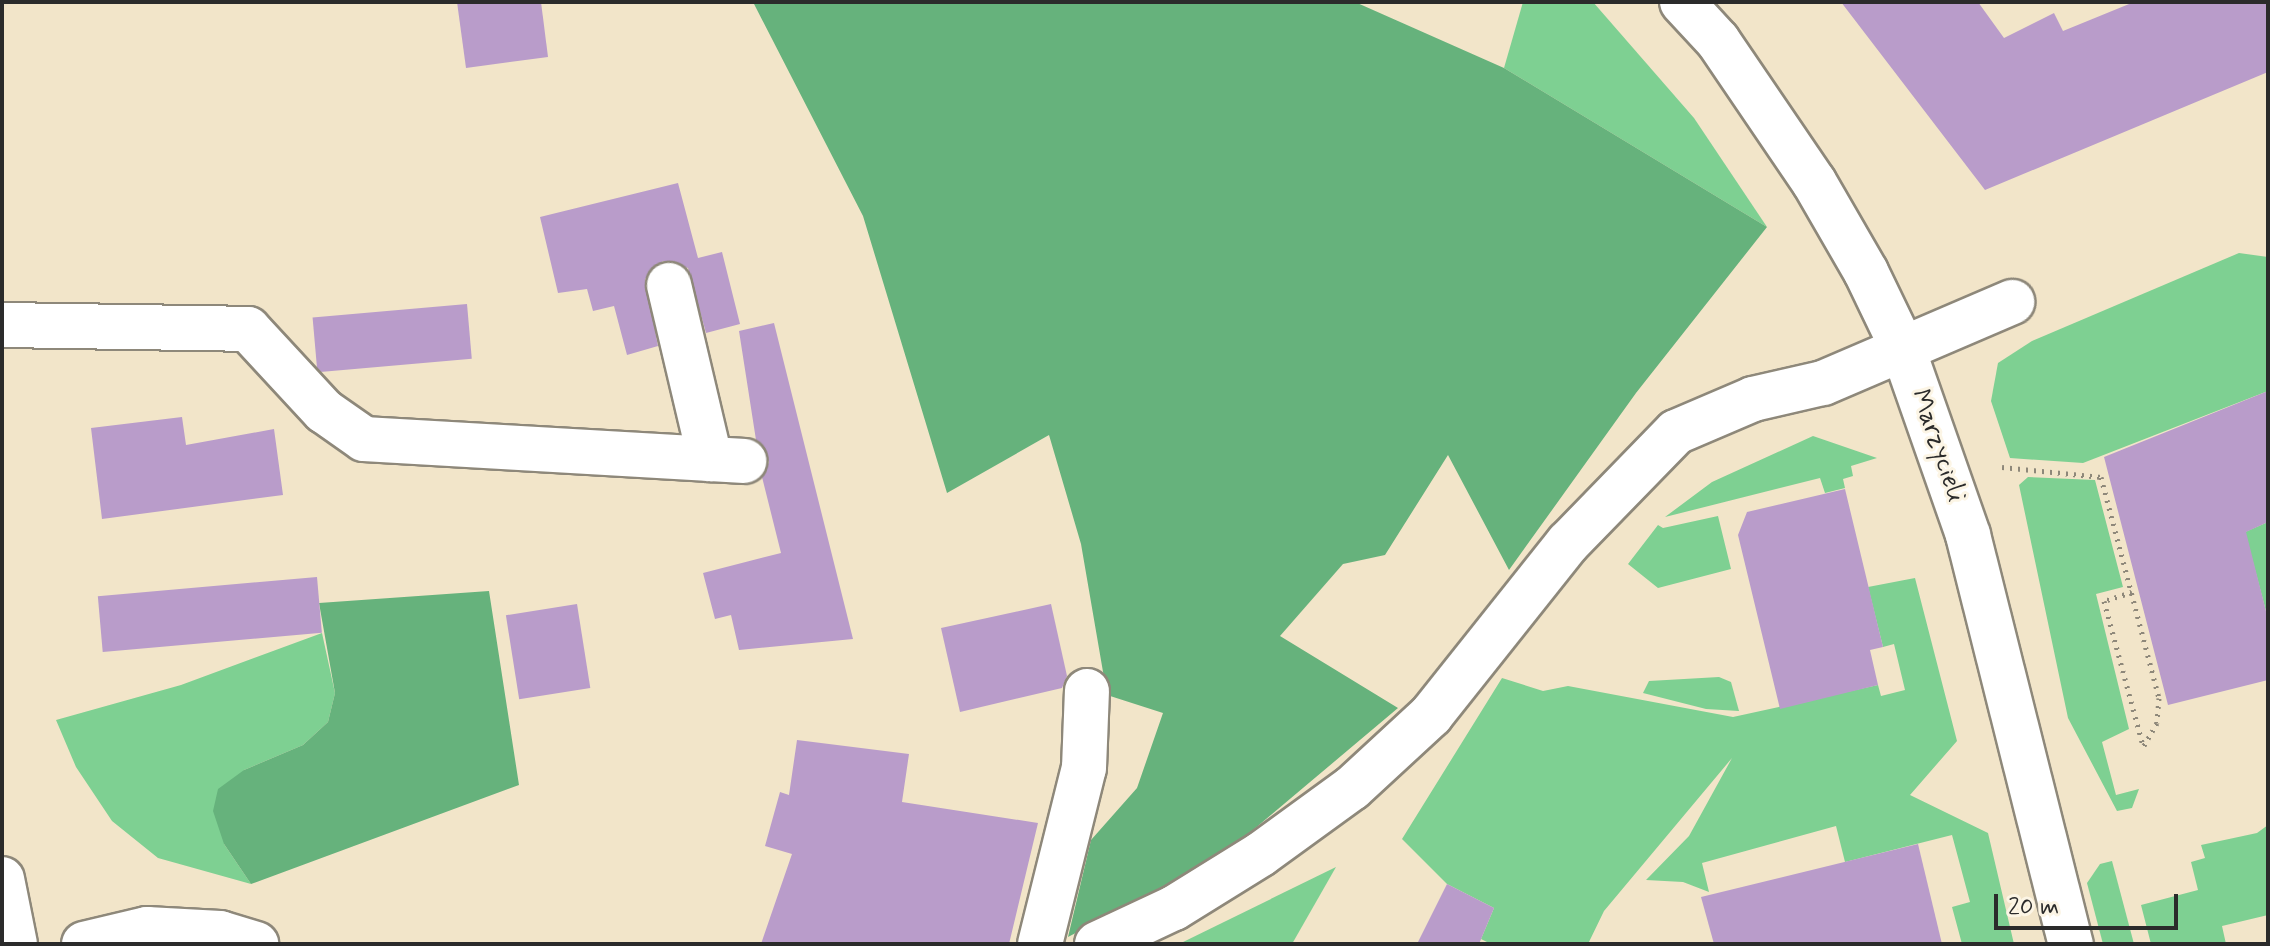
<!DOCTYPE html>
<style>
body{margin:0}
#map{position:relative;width:2270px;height:946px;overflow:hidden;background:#f2e5c9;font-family:Mynerve,sans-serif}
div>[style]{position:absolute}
.green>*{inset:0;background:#7ed092}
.forest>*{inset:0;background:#66b27c}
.building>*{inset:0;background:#b99cca;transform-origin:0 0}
.path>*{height:5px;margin-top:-2.5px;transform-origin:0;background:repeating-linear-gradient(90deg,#8e887a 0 2px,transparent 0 8px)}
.roads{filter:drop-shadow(2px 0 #8e887a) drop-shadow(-2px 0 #8e887a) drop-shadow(0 2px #8e887a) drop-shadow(0 -2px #8e887a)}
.minor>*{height:44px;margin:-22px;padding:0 22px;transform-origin:22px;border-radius:22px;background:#fff}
span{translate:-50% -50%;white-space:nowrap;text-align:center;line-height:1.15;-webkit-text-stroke:6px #fcf5e5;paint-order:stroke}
.street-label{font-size:26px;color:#2b2b2b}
.frame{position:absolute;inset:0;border:4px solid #2b2b2b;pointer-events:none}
.scale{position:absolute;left:1994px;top:894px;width:184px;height:36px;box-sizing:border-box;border:4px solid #2b2b2b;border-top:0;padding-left:10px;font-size:24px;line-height:28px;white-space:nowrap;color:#2b2b2b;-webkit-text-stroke:6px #fcf5e5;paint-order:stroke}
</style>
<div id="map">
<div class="green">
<div style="clip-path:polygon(1523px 2px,1593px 2px,1694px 118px,1767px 227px,1504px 68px)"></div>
<div style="clip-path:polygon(2239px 253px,2268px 257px,2268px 391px,2083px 463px,2010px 458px,1991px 401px,1998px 363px,2032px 341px)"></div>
<div style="clip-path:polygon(1813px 436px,1877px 458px,1851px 466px,1853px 476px,1843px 479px,1845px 488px,1825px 493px,1820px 478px,1665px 517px,1712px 482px)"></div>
<div style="clip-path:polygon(2028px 477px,2095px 480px,2123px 587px,2096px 594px,2129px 729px,2102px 742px,2116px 795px,2139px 789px,2132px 808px,2117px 811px,2068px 718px,2019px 485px)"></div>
<div style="clip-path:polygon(1718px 516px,1731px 569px,1658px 588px,1628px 564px,1658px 525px,1663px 528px)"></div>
<div style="clip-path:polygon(2268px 522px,2268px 619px,2245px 532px)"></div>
<div style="clip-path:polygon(1915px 578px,1957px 741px,1910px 795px,1988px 833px,2014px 944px,1962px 944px,1952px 907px,1970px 902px,1952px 835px,1845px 862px,1836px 826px,1702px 863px,1709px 892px,1683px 882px,1646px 880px,1689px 836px,1732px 758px,1604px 911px,1588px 944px,1491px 944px,1481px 939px,1494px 908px,1447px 884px,1402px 839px,1502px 678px,1543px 691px,1568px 686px,1733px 717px,1878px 685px,1881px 696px,1905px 690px,1894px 644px,1883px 647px,1868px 587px)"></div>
<div style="clip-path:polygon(322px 633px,335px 693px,328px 722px,303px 745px,244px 770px,224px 844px,251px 884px,158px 858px,112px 821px,76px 767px,56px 720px,181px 685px)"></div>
<div style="clip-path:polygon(1719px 677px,1731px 682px,1739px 711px,1706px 709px,1643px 693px,1649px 681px)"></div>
<div style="clip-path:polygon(2268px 825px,2268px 915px,2222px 926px,2226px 944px,2151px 944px,2141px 905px,2198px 890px,2191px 862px,2205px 858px,2201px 845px,2257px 833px)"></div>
<div style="clip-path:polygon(2112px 861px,2134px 944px,2103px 944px,2087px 883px,2100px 864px)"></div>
<div style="clip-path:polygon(1336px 867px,1292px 944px,1179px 944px)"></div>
</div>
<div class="forest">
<div style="clip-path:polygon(753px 2px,1355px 2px,1504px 68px,1767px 227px,1636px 393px,1509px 570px,1448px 455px,1385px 555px,1343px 564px,1280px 636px,1398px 708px,1221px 857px,1068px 937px,1091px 840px,1137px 788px,1163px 713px,1107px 695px,1081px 544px,1049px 435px,947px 493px,863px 216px)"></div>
<div style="clip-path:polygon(489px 591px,519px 785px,251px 884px,224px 844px,213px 811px,218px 789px,244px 770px,303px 745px,328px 722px,335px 693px,319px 603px)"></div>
</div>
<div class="building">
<div style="clip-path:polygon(457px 2px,541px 2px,548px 57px,466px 68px)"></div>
<div style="clip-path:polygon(1841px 2px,1978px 2px,2004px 38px,2054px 13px,2063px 31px,2134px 2px,2268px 2px,2268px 72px,1985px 190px)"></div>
<div style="clip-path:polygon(678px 183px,698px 258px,722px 252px,740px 324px,706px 333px,688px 268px,663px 261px,645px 279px,658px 346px,627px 355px,614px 306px,593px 311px,587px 289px,558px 293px,540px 217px)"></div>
<div style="left:467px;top:304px;width:55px;height:155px;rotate:85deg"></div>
<div style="clip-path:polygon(774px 323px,853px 639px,739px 650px,731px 615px,715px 619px,703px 573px,781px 553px,762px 477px,769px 462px,756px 440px,739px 331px)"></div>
<div style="clip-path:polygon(2268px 391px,2268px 522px,2246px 532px,2268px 619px,2268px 680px,2168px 705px,2104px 457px)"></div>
<div style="clip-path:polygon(182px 417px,186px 445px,274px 429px,283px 495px,102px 519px,91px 428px)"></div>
<div style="clip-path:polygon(1845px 489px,1883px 647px,1870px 650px,1878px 685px,1780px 709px,1738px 535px,1747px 512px)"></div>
<div style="left:317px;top:577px;width:56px;height:220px;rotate:85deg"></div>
<div style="left:577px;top:604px;width:85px;height:72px;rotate:81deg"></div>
<div style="clip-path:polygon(1051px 604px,1067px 676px,1062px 688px,960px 712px,941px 628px)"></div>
<div style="clip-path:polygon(797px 740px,909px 754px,902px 802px,1038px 823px,1009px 944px,761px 944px,792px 854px,765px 846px,780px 792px,789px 795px)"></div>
<div style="clip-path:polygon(1918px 844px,1942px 944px,1714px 944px,1701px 897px)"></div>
<div style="clip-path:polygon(1447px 884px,1494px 908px,1479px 944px,1417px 944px)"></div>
</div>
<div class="path">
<div style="left:2002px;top:467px;width:100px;rotate:5.8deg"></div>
<div style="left:2101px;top:477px;width:228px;rotate:75.3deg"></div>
<div style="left:2159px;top:698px;width:25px;rotate:95deg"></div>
<div style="left:2157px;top:723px;width:28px;rotate:120deg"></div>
<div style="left:2132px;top:592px;width:29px;rotate:162deg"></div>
<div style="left:2104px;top:601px;width:150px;rotate:74.9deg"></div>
</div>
<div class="roads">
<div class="minor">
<div style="left:1682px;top:2px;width:53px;rotate:47.3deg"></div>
<div style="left:1718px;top:41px;width:171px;rotate:55.8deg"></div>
<div style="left:1814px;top:182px;width:104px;rotate:60deg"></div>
<div style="left:1866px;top:272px;width:85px;rotate:64.3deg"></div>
<div style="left:1903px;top:349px;width:197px;rotate:70.7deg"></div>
<div style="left:1968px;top:535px;width:422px;rotate:75.9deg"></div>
<div style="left:669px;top:285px;width:179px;rotate:76.7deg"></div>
<div style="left:2px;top:325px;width:246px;rotate:0.9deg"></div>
<div style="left:248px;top:329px;width:112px;rotate:47.2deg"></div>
<div style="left:324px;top:411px;width:49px;rotate:35deg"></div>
<div style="left:364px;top:439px;width:381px;rotate:3.3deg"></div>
<div style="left:2px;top:879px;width:66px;rotate:78.7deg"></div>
<div style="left:84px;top:944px;width:65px;rotate:-13.4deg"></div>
<div style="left:147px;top:929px;width:73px;rotate:3.1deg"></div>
<div style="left:220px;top:933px;width:38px;rotate:17deg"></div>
<div style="left:1040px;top:944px;width:181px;rotate:-76deg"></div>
<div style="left:1084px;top:768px;width:77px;rotate:-87.8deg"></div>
<div style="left:1097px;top:944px;width:85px;rotate:-25.1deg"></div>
<div style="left:1174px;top:908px;width:102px;rotate:-31.8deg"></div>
<div style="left:1261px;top:854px;width:112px;rotate:-36deg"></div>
<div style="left:1352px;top:788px;width:108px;rotate:-42.7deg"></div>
<div style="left:1431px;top:715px;width:220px;rotate:-51.5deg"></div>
<div style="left:1568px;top:543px;width:155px;rotate:-45.8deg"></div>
<div style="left:1676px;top:432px;width:84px;rotate:-23.2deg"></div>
<div style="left:1753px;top:399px;width:72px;rotate:-12.9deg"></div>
<div style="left:1823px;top:383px;width:206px;rotate:-23.2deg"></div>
</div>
</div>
<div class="street-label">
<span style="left:1937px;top:446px;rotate:71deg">Marzycieli</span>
</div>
<div class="frame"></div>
<div class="scale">20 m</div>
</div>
